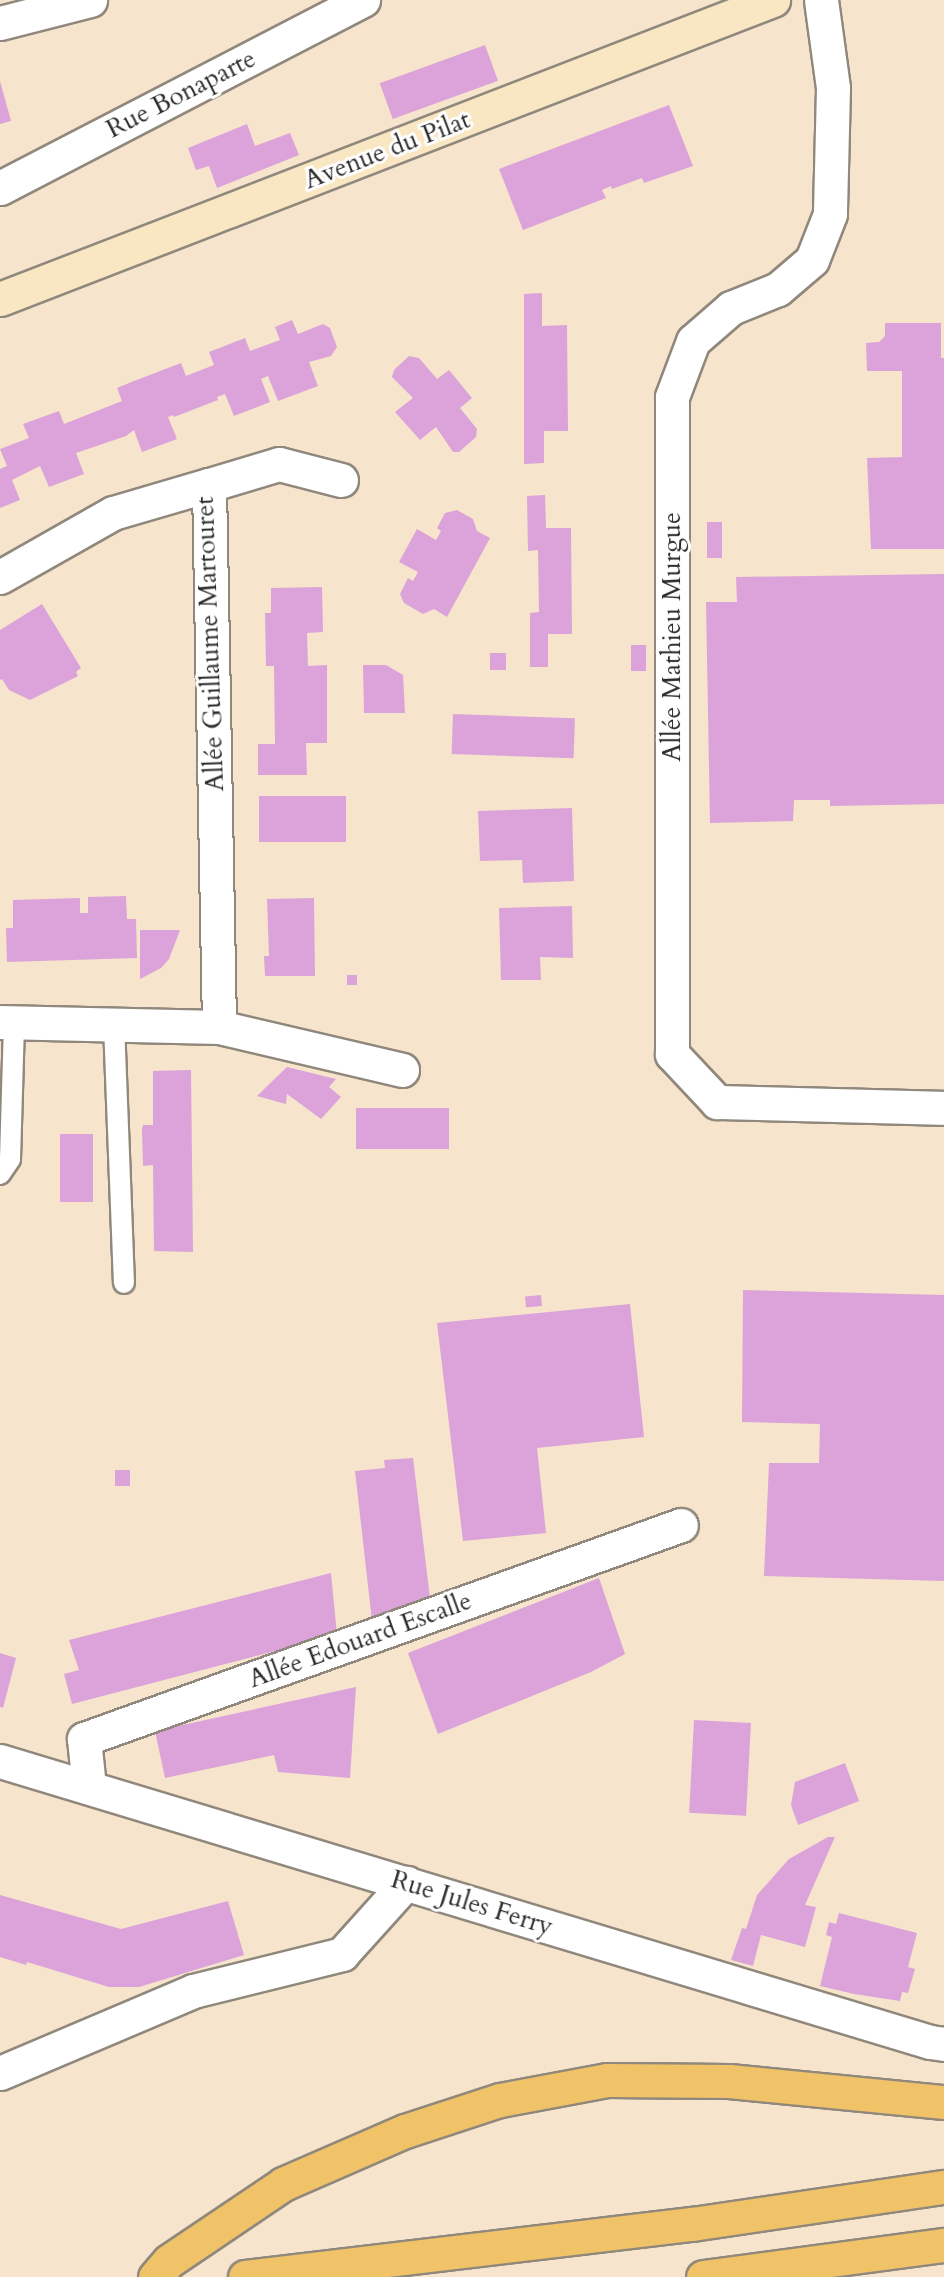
<!DOCTYPE html>
<meta charset="utf-8">
<style>
body{margin:0}
#map{position:relative;width:944px;height:2277px;overflow:hidden;background:#f6e4cc;font-family:Cardo,serif}
div>[style]{position:absolute}
.building>*{inset:0;background:#dba3d9;transform-origin:0 0}
.roads{filter:drop-shadow(2px 0 #90887c) drop-shadow(-2px 0 #90887c) drop-shadow(0 2px #90887c) drop-shadow(0 -2px #90887c)}
.lane>*{height:20px;margin:-10px;padding:0 10px;transform-origin:10px;border-radius:10px;background:#fff}
.street>*{height:33px;margin:-16.5px;padding:0 16.5px;transform-origin:16.5px;border-radius:16.5px;background:#fff}
.secondary>*{height:33px;margin:-16.5px;padding:0 16.5px;transform-origin:16.5px;border-radius:16.5px;background:#f9e7c3}
.highway>*{height:33px;margin:-16.5px;padding:0 16.5px;transform-origin:16.5px;border-radius:16.5px;background:#f1c369}
span{translate:-50% -50%;white-space:nowrap;text-align:center;line-height:1.15;-webkit-text-stroke:6px #fff;paint-order:stroke}
.street-label{font-size:26px;color:#2b2b2b}
</style>
<div id="map">
<div class="building">
<div style="left:485px;top:45px;width:38px;height:112px;rotate:70deg"></div>
<div style="clip-path:polygon(0 81px,11px 121px,0 124px)"></div>
<div style="clip-path:polygon(669px 105px,693px 166px,644px 183px,642px 178px,612px 189px,611px 186px,602px 190px,606px 198px,523px 230px,499px 169px)"></div>
<div style="clip-path:polygon(247px 124px,255px 146px,290px 133px,299px 155px,217px 188px,209px 166px,196px 170px,188px 148px)"></div>
<div style="clip-path:polygon(542px 293px,542px 326px,567px 325px,568px 431px,544px 431px,544px 463px,524px 464px,524px 294px)"></div>
<div style="clip-path:polygon(292px 320px,298px 334px,323px 324px,330px 328px,337px 347px,331px 356px,309px 362px,318px 386px,278px 401px,268px 376px,261px 379px,270px 402px,234px 416px,225px 394px,217px 397px,218px 400px,174px 417px,173px 415px,168px 417px,177px 439px,142px 452px,134px 430px,126px 436px,76px 453px,84px 474px,49px 487px,40px 466px,12px 480px,20px 500px,0 508px,0 469px,7px 466px,0 449px,29px 438px,23px 424px,59px 411px,64px 424px,122px 401px,117px 388px,134px 381px,181px 363px,186px 376px,214px 365px,209px 352px,245px 338px,250px 351px,280px 340px,275px 327px)"></div>
<div style="clip-path:polygon(885px 323px,941px 323px,941px 358px,944px 358px,944px 549px,871px 549px,867px 458px,902px 457px,902px 371px,867px 371px,866px 343px,879px 342px,885px 336px)"></div>
<div style="clip-path:polygon(409px 356px,419px 358px,437px 379px,449px 370px,472px 398px,460px 408px,477px 429px,476px 437px,459px 452px,453px 452px,436px 427px,420px 440px,395px 412px,413px 398px,392px 377px,394px 370px)"></div>
<div style="clip-path:polygon(545px 495px,546px 528px,571px 528px,572px 634px,548px 634px,548px 667px,530px 667px,530px 613px,539px 612px,538px 550px,528px 551px,527px 496px)"></div>
<div style="clip-path:polygon(457px 510px,473px 519px,477px 531px,490px 538px,447px 617px,434px 609px,423px 614px,404px 603px,400px 594px,408px 578px,413px 581px,418px 572px,399px 562px,417px 529px,436px 540px,441px 531px,437px 528px,445px 513px)"></div>
<div style="left:722px;top:522px;width:36px;height:15px;rotate:90deg"></div>
<div style="clip-path:polygon(944px 574px,944px 804px,830px 806px,830px 800px,794px 800px,793px 821px,710px 823px,706px 602px,737px 602px,736px 577px)"></div>
<div style="clip-path:polygon(322px 587px,323px 632px,307px 633px,308px 666px,327px 665px,327px 743px,306px 743px,307px 775px,258px 775px,258px 744px,275px 744px,274px 666px,266px 666px,265px 613px,271px 613px,271px 588px)"></div>
<div style="clip-path:polygon(42px 604px,81px 668px,76px 672px,78px 676px,30px 700px,9px 690px,2px 679px,0 680px,0 630px)"></div>
<div style="left:631px;top:645px;width:15px;height:26px"></div>
<div style="left:490px;top:653px;width:16px;height:17px"></div>
<div style="clip-path:polygon(363px 665px,386px 665px,403px 675px,405px 713px,364px 713px)"></div>
<div style="left:453px;top:714px;width:122px;height:40px;rotate:2deg"></div>
<div style="left:346px;top:796px;width:46px;height:87px;rotate:90deg"></div>
<div style="clip-path:polygon(572px 808px,574px 881px,523px 883px,522px 860px,480px 861px,478px 811px)"></div>
<div style="clip-path:polygon(126px 896px,127px 919px,136px 919px,137px 958px,7px 962px,6px 928px,13px 928px,13px 900px,80px 898px,80px 913px,88px 913px,88px 897px)"></div>
<div style="clip-path:polygon(314px 898px,315px 976px,265px 976px,264px 956px,269px 956px,267px 899px)"></div>
<div style="clip-path:polygon(572px 906px,573px 958px,540px 957px,541px 980px,501px 980px,499px 908px)"></div>
<div style="clip-path:polygon(140px 930px,180px 930px,169px 959px,161px 968px,140px 979px)"></div>
<div style="left:347px;top:975px;width:10px;height:10px"></div>
<div style="clip-path:polygon(287px 1067px,336px 1079px,329px 1087px,341px 1097px,321px 1119px,287px 1094px,286px 1104px,257px 1096px)"></div>
<div style="clip-path:polygon(191px 1070px,193px 1252px,154px 1251px,153px 1165px,143px 1166px,142px 1129px,143px 1125px,153px 1125px,153px 1071px)"></div>
<div style="left:356px;top:1108px;width:93px;height:41px"></div>
<div style="left:60px;top:1134px;width:33px;height:68px"></div>
<div style="clip-path:polygon(743px 1290px,944px 1295px,944px 1581px,764px 1576px,769px 1463px,819px 1463px,820px 1424px,742px 1422px)"></div>
<div style="left:541px;top:1295px;width:11px;height:16px;rotate:85deg"></div>
<div style="clip-path:polygon(630px 1304px,644px 1437px,537px 1448px,546px 1533px,463px 1541px,437px 1323px)"></div>
<div style="clip-path:polygon(413px 1458px,430px 1598px,372px 1621px,355px 1471px,385px 1468px,384px 1460px)"></div>
<div style="left:130px;top:1470px;width:16px;height:15px;rotate:90deg"></div>
<div style="clip-path:polygon(331px 1573px,337px 1635px,72px 1704px,64px 1674px,79px 1670px,69px 1640px)"></div>
<div style="clip-path:polygon(599px 1578px,625px 1654px,591px 1672px,438px 1734px,408px 1653px)"></div>
<div style="clip-path:polygon(0 1653px,16px 1658px,3px 1708px,0 1707px)"></div>
<div style="clip-path:polygon(356px 1687px,350px 1778px,278px 1772px,274px 1755px,165px 1778px,155px 1731px)"></div>
<div style="left:694px;top:1720px;width:57px;height:93px;rotate:3deg"></div>
<div style="clip-path:polygon(845px 1763px,859px 1801px,798px 1825px,791px 1805px,795px 1782px)"></div>
<div style="clip-path:polygon(828px 1837px,835px 1837px,805px 1905px,816px 1907px,805px 1947px,761px 1935px,753px 1966px,731px 1960px,742px 1928px,746px 1929px,757px 1895px,789px 1859px)"></div>
<div style="clip-path:polygon(0 1895px,121px 1929px,228px 1901px,244px 1955px,139px 1987px,109px 1987px,27px 1962px,26px 1965px,0 1957px)"></div>
<div style="clip-path:polygon(839px 1913px,917px 1933px,908px 1967px,915px 1969px,908px 1993px,902px 1992px,900px 2001px,854px 1994px,820px 1986px,832px 1937px,826px 1935px,829px 1922px,836px 1924px)"></div>
</div>
<div class="roads">
<div class="lane">
<div style="left:114px;top:1024px;width:259px;rotate:87.8deg"></div>
<div style="left:0;top:1174px;width:18px;rotate:-56deg"></div>
<div style="left:10px;top:1159px;width:136px;rotate:-88.3deg"></div>
</div>
<div class="street">
<div style="left:821px;top:0;width:89px;rotate:82.2deg"></div>
<div style="left:833px;top:88px;width:126px;rotate:91.4deg"></div>
<div style="left:830px;top:214px;width:49px;rotate:111.4deg"></div>
<div style="left:812px;top:260px;width:45px;rotate:139.5deg"></div>
<div style="left:778px;top:289px;width:51px;rotate:158deg"></div>
<div style="left:731px;top:308px;width:50px;rotate:139deg"></div>
<div style="left:693px;top:341px;width:60px;rotate:110.6deg"></div>
<div style="left:672px;top:397px;width:657px;rotate:90deg"></div>
<div style="left:672px;top:1054px;width:66px;rotate:46.8deg"></div>
<div style="left:717px;top:1102px;width:227px;rotate:1.5deg"></div>
<div style="left:0;top:23px;width:93px;rotate:-14.3deg"></div>
<div style="left:0;top:188px;width:409px;rotate:-27.4deg"></div>
<div style="left:209px;top:485px;width:73px;rotate:-16.7deg"></div>
<div style="left:279px;top:464px;width:64px;rotate:14.5deg"></div>
<div style="left:0;top:577px;width:130px;rotate:-29.5deg"></div>
<div style="left:113px;top:513px;width:100px;rotate:-16.3deg"></div>
<div style="left:209px;top:485px;width:542px;rotate:88.94deg"></div>
<div style="left:0;top:1022px;width:219px;rotate:1.3deg"></div>
<div style="left:219px;top:1027px;width:188px;rotate:13.2deg"></div>
<div style="left:0;top:1761px;width:972px;rotate:16.81deg"></div>
<div style="left:930px;top:2042px;width:14px;rotate:8deg"></div>
<div style="left:89px;top:1787px;width:48px;rotate:-95.9deg"></div>
<div style="left:84px;top:1739px;width:634px;rotate:-19.72deg"></div>
<div style="left:0;top:2073px;width:210px;rotate:-23deg"></div>
<div style="left:193px;top:1991px;width:154px;rotate:-13.9deg"></div>
<div style="left:342px;top:1954px;width:96px;rotate:-48deg"></div>
</div>
<div class="secondary">
<div style="left:0;top:299px;width:829px;rotate:-21.15deg"></div>
</div>
<div class="highway">
<div style="left:155px;top:2277px;width:21px;rotate:-49deg"></div>
<div style="left:169px;top:2261px;width:138px;rotate:-34deg"></div>
<div style="left:283px;top:2184px;width:133px;rotate:-23.5deg"></div>
<div style="left:405px;top:2131px;width:100px;rotate:-18.1deg"></div>
<div style="left:500px;top:2100px;width:109px;rotate:-10.6deg"></div>
<div style="left:607px;top:2080px;width:122px;rotate:0.5deg"></div>
<div style="left:729px;top:2081px;width:216px;rotate:5.6deg"></div>
<div style="left:245px;top:2277px;width:450px;rotate:-6.8deg"></div>
<div style="left:692px;top:2224px;width:255px;rotate:-8.4deg"></div>
<div style="left:703px;top:2277px;width:243px;rotate:-7.6deg"></div>
</div>
</div>
<div class="street-label">
<span style="left:181px;top:94px;rotate:-27deg">Rue Bonaparte</span>
<span style="left:387px;top:150px;rotate:-21deg">Avenue du Pilat</span>
<span style="left:672px;top:637px;rotate:-90deg">Allée Mathieu Murgue</span>
<span style="left:210px;top:644px;rotate:-92deg">Allée Guillaume Martouret</span>
<span style="left:360px;top:1640px;rotate:-20deg">Allée Edouard Escalle</span>
<span style="left:472px;top:1903px;rotate:17deg">Rue Jules Ferry</span>
</div>
</div>
